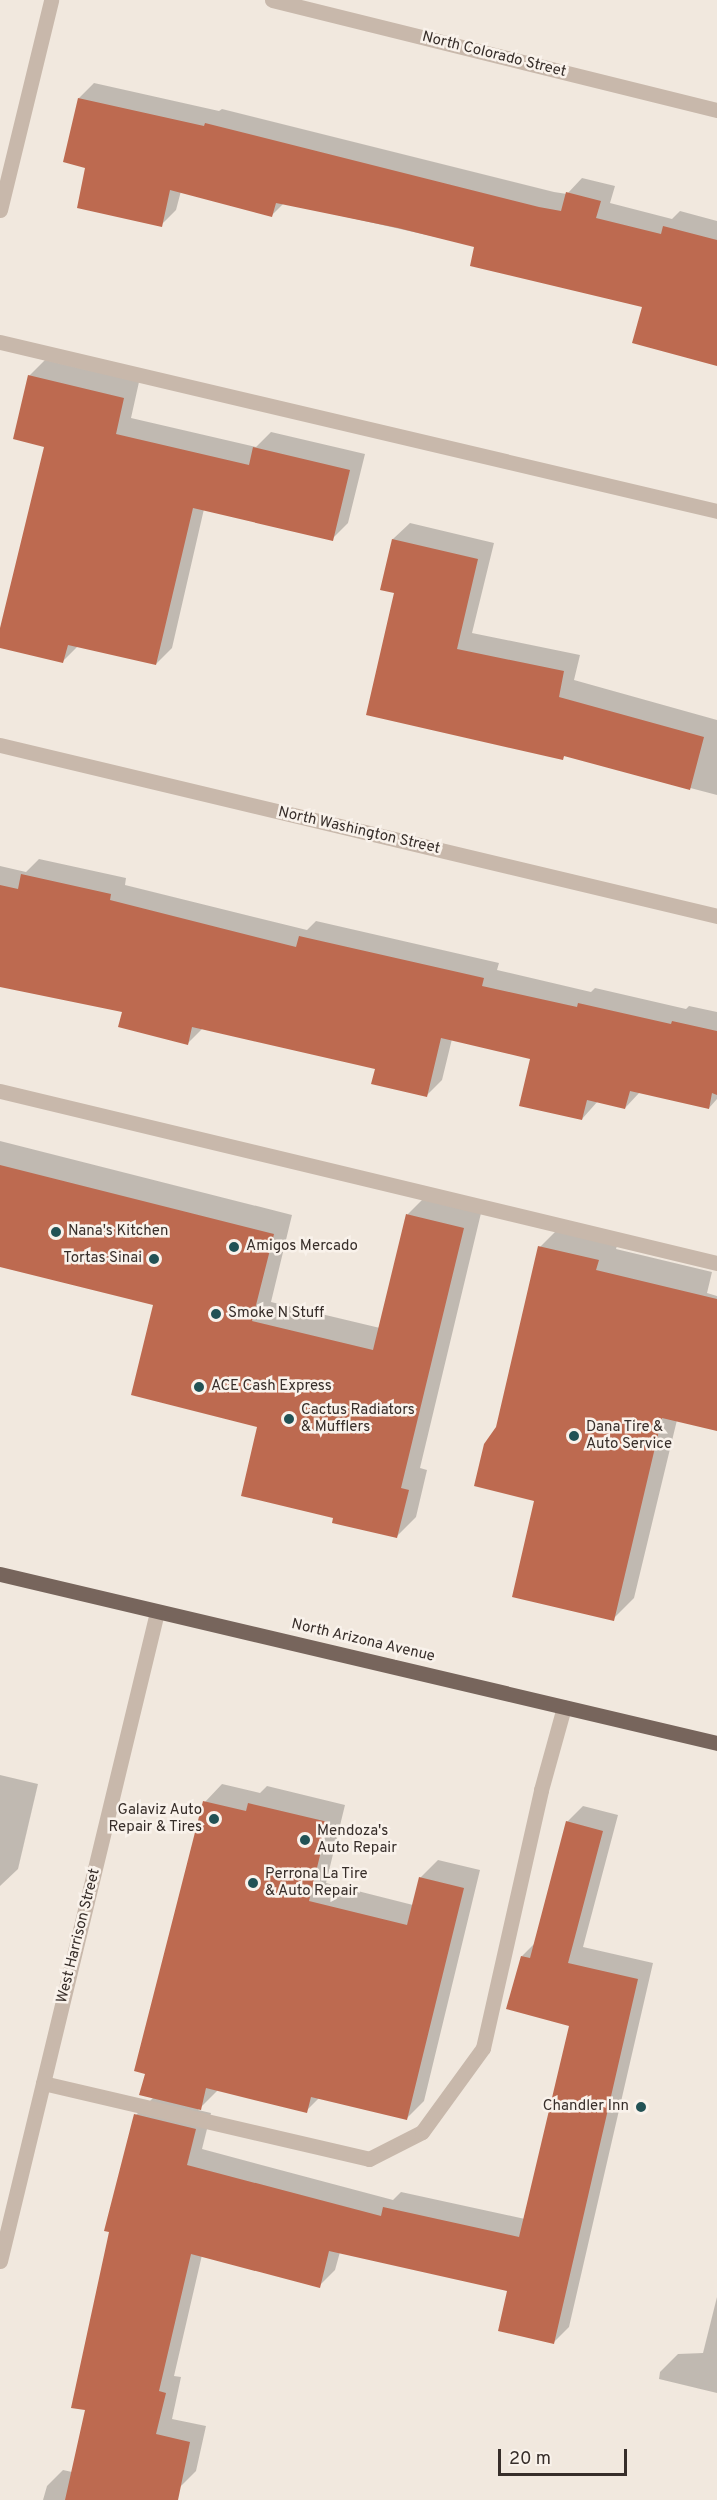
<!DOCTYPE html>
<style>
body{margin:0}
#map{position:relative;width:717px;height:2500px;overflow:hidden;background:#f1e8de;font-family:Overpass,sans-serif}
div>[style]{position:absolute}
.shadow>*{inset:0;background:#0003}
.building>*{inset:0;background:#bd6a50}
.service>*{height:15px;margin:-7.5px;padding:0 7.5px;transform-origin:7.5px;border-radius:7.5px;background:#c8b8ab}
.minor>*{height:15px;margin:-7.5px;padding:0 7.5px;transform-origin:7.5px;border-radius:7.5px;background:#c8b8ab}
.primary>*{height:15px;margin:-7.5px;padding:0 7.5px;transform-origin:7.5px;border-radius:7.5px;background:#77655c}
.dots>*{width:16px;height:16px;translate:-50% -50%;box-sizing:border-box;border:3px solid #f9f2eb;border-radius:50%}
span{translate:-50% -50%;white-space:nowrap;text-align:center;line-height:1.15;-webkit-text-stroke:5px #f9f2eb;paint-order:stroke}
.street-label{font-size:15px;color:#372e2a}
.poi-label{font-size:15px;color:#372e2a}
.left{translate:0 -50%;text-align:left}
.right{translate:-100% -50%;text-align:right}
.scale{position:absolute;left:498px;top:2449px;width:129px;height:27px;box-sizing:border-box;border:3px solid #372e2a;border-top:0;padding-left:8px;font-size:18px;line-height:21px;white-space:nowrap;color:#372e2a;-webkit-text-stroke:4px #f9f2eb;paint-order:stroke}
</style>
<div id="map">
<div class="shadow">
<div style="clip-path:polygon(94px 83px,219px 111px,222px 109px,554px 192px,567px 194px,582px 178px,615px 186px,610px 203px,672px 219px,680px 211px,717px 221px,717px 365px,644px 306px,476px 246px,284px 203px,271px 216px,181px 191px,176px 210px,161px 225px,87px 167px,79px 98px)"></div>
<div style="clip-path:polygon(45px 360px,139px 382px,131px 418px,256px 447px,271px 432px,365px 454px,348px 523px,332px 539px,204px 509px,172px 648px,156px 664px,78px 646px,63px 661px,0 646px,0 634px,46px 446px,29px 376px)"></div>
<div style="clip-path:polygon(410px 523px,494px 543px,472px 633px,580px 655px,574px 680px,717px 720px,717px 795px,565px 755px,562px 758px,396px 592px,393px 539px)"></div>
<div style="clip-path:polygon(39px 859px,126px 878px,125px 885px,307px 930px,316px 921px,499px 963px,497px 970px,591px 992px,595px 988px,686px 1009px,689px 1006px,717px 1012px,717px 1099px,709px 1108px,640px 1092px,625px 1108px,598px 1101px,582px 1119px,532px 1058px,452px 1039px,442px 1080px,426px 1096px,377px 1068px,203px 1028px,188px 1043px,124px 1011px,0 984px,0 866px,26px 872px)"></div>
<div style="clip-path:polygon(0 1141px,292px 1215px,271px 1302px,380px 1328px,408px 1214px,427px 1195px,482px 1209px,420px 1468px,427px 1470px,416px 1517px,396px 1537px,334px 1517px,155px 1304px,0 1265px)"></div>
<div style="clip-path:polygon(561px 1226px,619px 1240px,616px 1249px,712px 1272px,707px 1293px,717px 1296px,717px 1429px,677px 1420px,634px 1598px,613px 1619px,536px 1500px,497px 1428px,540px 1247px)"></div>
<div style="clip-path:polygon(0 1775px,38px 1784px,18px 1869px,0 1886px)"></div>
<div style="clip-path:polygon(222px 1784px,260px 1793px,267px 1786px,345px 1805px,326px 1883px,413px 1905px,420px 1878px,438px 1860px,480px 1870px,424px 2101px,407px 2118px,320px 2097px,306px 2111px,218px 2090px,198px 2110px,211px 2113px,202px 2149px,393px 2200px,401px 2192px,525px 2219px,570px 2025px,522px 1956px,535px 1943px,567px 1822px,583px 1806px,618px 1815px,583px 1947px,653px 1963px,569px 2327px,553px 2343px,509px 2290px,340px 2252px,335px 2270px,319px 2286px,202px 2255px,174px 2376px,181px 2377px,172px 2419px,206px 2426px,196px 2471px,180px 2487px,117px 2500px,43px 2500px,47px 2486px,63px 2470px,72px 2472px,86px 2409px,136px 2115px,154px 2097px,205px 1802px)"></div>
<div style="clip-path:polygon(717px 2297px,717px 2393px,659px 2379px,660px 2372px,678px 2354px,703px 2353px)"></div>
</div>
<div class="building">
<div style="clip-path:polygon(78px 98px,204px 126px,205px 123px,539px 207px,561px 211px,566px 192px,601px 201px,596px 218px,661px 234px,663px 226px,717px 240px,717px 366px,632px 343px,642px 307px,470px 266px,474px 247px,398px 228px,276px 203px,272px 217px,170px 190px,162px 227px,77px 208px,85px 168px,63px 162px)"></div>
<div style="clip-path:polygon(28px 375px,124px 398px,116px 434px,249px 465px,253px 447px,350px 470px,333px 541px,193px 508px,156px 665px,68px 645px,63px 663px,0 648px,0 628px,44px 447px,13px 439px)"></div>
<div style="clip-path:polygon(392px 539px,478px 559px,457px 649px,564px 671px,559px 697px,704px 737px,690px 790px,564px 756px,563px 760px,366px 715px,394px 593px,380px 590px)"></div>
<div style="clip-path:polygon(21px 874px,111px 894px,110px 900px,296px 947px,299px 936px,484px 978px,482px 986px,577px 1007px,578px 1003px,671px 1024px,672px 1021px,717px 1031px,717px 1095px,712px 1093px,709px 1109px,630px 1091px,625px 1109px,587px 1100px,582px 1120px,519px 1106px,530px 1059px,441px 1038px,427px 1097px,371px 1084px,375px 1069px,192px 1027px,188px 1045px,118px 1027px,122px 1012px,0 987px,0 885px,18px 889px)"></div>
<div style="clip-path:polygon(0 1165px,274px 1234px,252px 1321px,373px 1350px,406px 1214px,464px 1228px,401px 1488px,409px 1490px,397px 1538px,332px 1523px,333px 1518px,241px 1496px,257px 1427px,131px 1395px,153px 1305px,0 1267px)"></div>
<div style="clip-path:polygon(538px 1246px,599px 1260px,596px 1270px,717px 1299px,717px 1431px,662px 1418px,614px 1621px,512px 1597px,534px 1501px,474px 1486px,484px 1444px,496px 1427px)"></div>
<div style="clip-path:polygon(203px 1801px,246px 1811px,248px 1803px,328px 1822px,309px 1901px,407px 1925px,419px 1877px,464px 1888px,407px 2120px,311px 2097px,307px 2113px,206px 2088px,201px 2110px,139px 2095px,145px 2074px,134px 2071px)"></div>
<div style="clip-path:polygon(566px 1821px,603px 1831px,568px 1963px,638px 1979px,554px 2344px,498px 2331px,507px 2291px,329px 2251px,320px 2288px,191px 2254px,159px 2391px,166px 2393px,156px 2434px,190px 2442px,178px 2500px,65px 2500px,85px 2410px,71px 2408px,109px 2232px,104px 2231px,134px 2114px,196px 2129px,187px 2165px,381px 2216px,383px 2207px,519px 2237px,569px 2026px,506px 2009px,521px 1956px,530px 1958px)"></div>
</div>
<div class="service">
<div style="left:0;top:342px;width:737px;rotate:13.26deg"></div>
<div style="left:0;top:1091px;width:737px;rotate:13.49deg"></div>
<div style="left:43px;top:2083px;width:335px;rotate:13.1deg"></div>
<div style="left:369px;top:2159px;width:59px;rotate:-27deg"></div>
<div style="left:422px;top:2132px;width:104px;rotate:-54deg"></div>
<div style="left:483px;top:2048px;width:264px;rotate:-77.3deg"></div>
<div style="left:541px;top:1790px;width:86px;rotate:-74.5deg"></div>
</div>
<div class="minor">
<div style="left:272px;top:0;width:458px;rotate:13.9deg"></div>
<div style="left:0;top:210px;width:216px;rotate:-76.3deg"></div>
<div style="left:0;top:745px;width:737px;rotate:13.41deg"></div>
<div style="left:0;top:2261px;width:668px;rotate:-76.4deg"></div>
</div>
<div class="primary">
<div style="left:0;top:1574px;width:737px;rotate:13.26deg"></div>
</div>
<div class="dots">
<div style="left:56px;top:1232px;background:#225255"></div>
<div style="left:234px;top:1247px;background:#225255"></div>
<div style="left:154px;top:1259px;background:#225255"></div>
<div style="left:216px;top:1314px;background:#225255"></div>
<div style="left:199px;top:1387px;background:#225255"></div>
<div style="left:289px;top:1419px;background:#225255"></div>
<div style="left:574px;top:1436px;background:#225255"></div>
<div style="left:214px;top:1819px;background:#225255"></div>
<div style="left:305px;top:1840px;background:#225255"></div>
<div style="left:253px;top:1883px;background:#225255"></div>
<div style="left:641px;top:2107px;background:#225255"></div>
</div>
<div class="street-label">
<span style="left:494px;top:55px;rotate:14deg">North Colorado Street</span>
<span style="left:359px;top:831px;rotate:13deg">North Washington Street</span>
<span style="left:363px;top:1641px;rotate:13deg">North Arizona Avenue</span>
<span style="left:79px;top:1936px;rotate:-76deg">West Harrison Street</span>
</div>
<div class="poi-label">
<span class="left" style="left:68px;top:1232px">Nana's Kitchen</span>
<span class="left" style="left:246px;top:1247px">Amigos Mercado</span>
<span class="right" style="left:142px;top:1259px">Tortas Sinai</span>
<span class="left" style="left:228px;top:1314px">Smoke N Stuff</span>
<span class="left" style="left:211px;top:1387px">ACE Cash Express</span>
<span class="left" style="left:301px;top:1419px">Cactus Radiators<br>&amp; Mufflers</span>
<span class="left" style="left:586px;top:1436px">Dana Tire &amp;<br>Auto Service</span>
<span class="right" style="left:202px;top:1819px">Galaviz Auto<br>Repair &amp; Tires</span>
<span class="left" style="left:317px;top:1840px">Mendoza's<br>Auto Repair</span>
<span class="left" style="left:265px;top:1883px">Perrona La Tire<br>&amp; Auto Repair</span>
<span class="right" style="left:629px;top:2107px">Chandler Inn</span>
</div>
<div class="scale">20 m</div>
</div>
